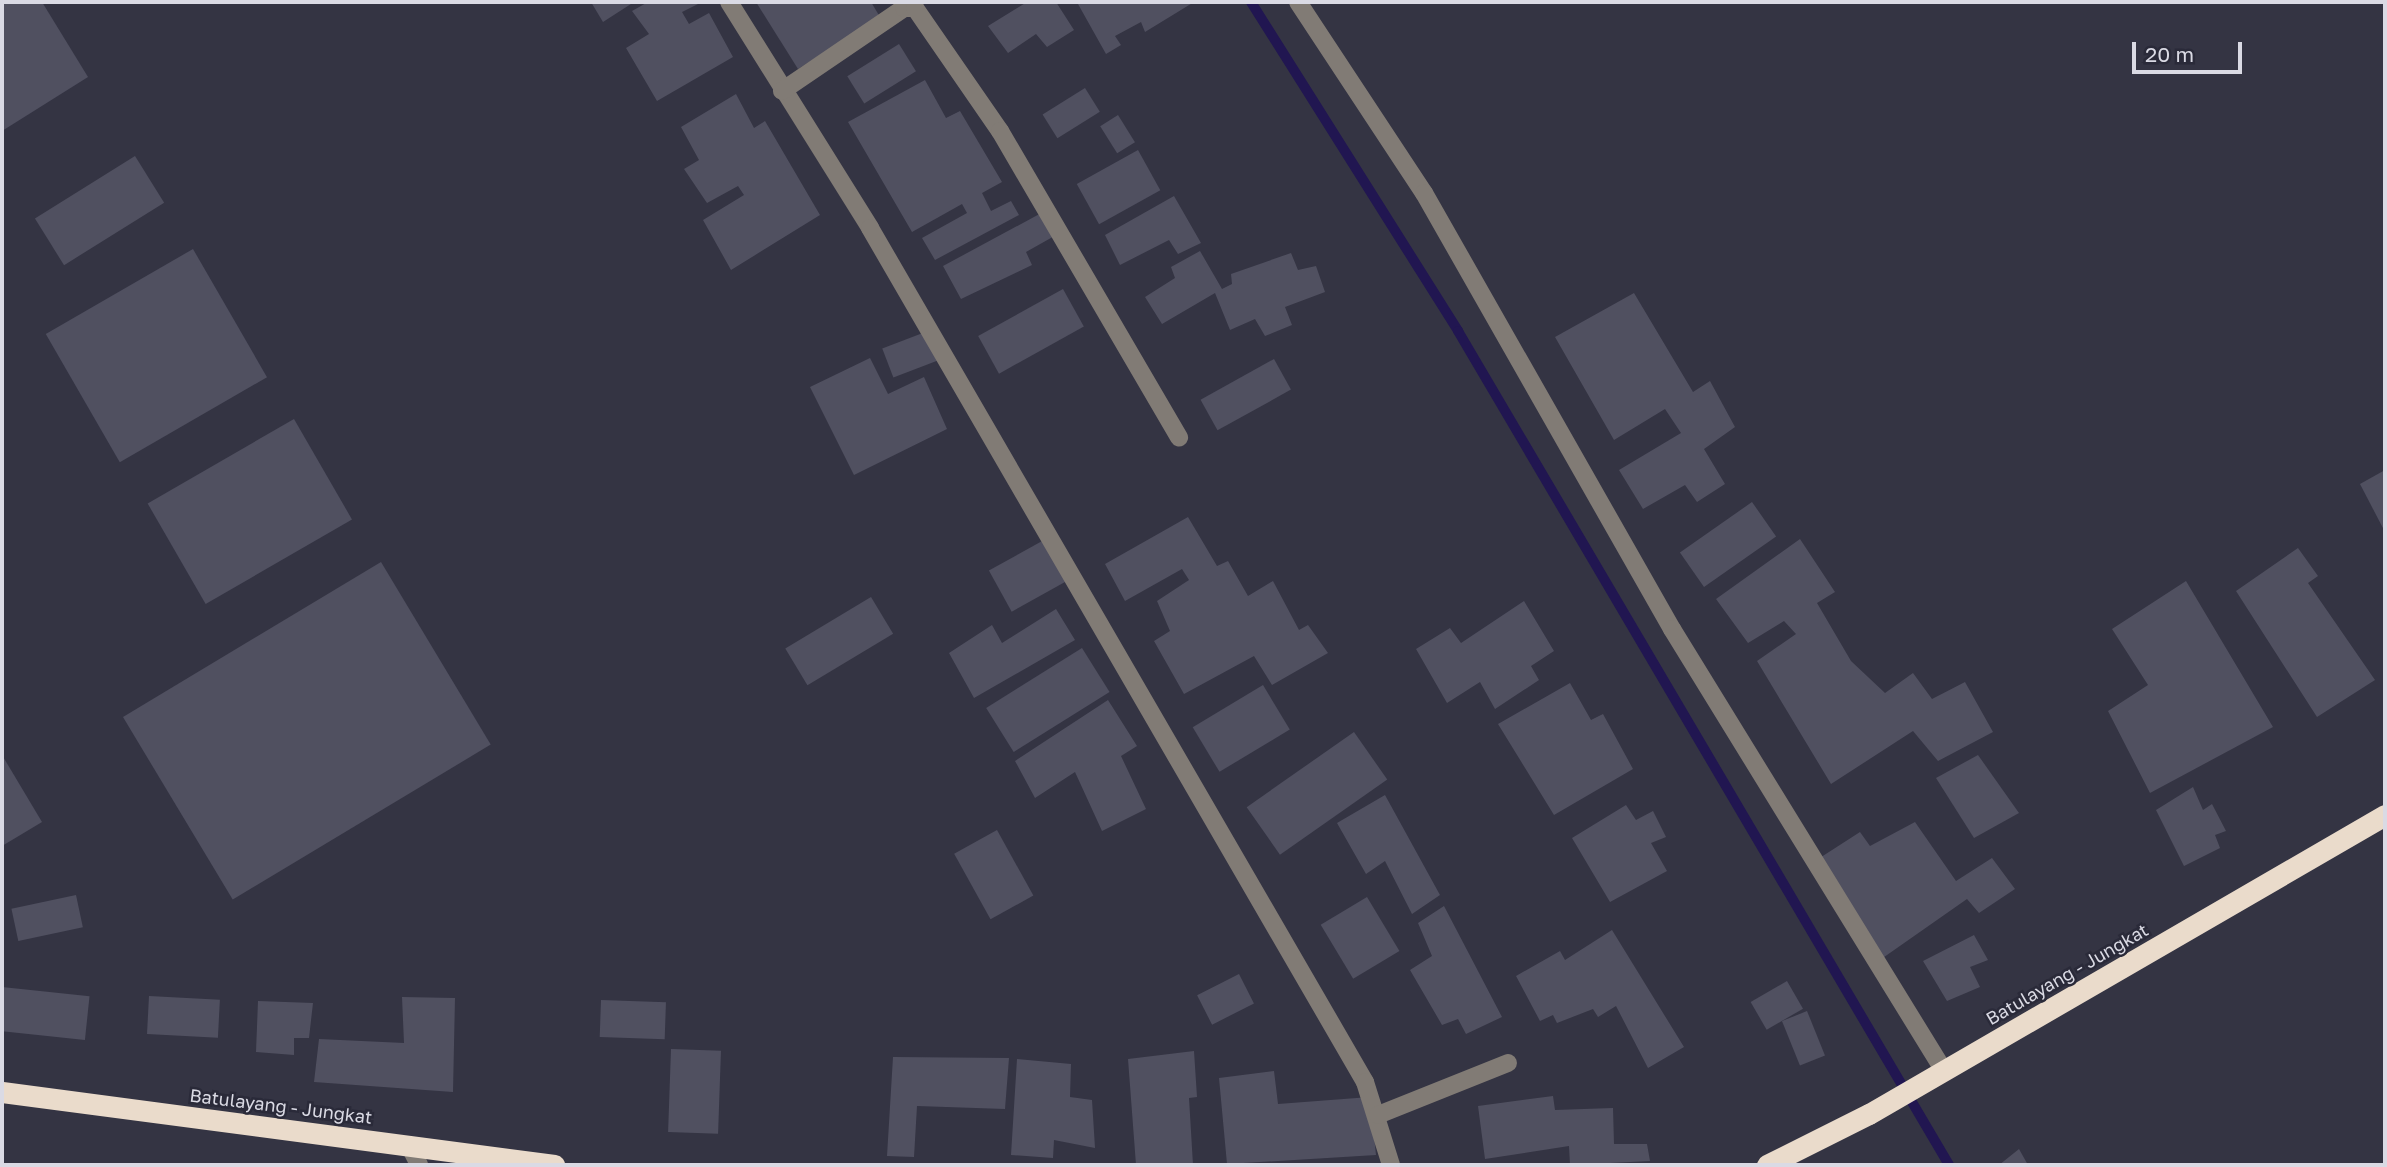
<!DOCTYPE html>
<style>
body{margin:0}
#map{position:relative;width:2387px;height:1167px;overflow:hidden;background:#343443;font-family:"Golos Text",sans-serif}
div>[style]{position:absolute}
.stream>*{height:10px;margin:-5px;padding:0 5px;transform-origin:5px;border-radius:5px;background:#211651}
.building>*{inset:0;background:#505060;transform-origin:0 0}
.minor>*{height:18px;margin:-9px;padding:0 9px;transform-origin:9px;border-radius:9px;background:#817b75}
.highway>*{height:21px;margin:-10.5px;padding:0 10.5px;transform-origin:10.5px;border-radius:10.5px;background:#eadbcb}
span{translate:-50% -50%;white-space:nowrap;text-align:center;line-height:1.15;-webkit-text-stroke:5px #2a2a39;paint-order:stroke}
.street-label{font-size:18px;color:#dadae4}
.frame{position:absolute;inset:0;border:4px solid #dadae4;pointer-events:none}
.scale{position:absolute;left:2132px;top:42px;width:110px;height:32px;box-sizing:border-box;border:4px solid #dadae4;border-top:0;padding-left:9px;font-size:21px;line-height:24px;white-space:nowrap;color:#dadae4;-webkit-text-stroke:5px #2a2a39;paint-order:stroke}
</style>
<div id="map">
<div class="stream">
<div style="left:1251px;top:2px;width:389px;rotate:57.8deg"></div>
<div style="left:1458px;top:331px;width:968px;rotate:59.51deg"></div>
</div>
<div class="building">
<div style="clip-path:polygon(2px 2px,42px 2px,88px 77px,2px 131px)"></div>
<div style="clip-path:polygon(591px 2px,634px 2px,603px 22px)"></div>
<div style="clip-path:polygon(648px 2px,702px 2px,682px 12px,689px 24px,709px 13px,733px 57px,657px 101px,626px 48px,649px 34px,632px 11px)"></div>
<div style="clip-path:polygon(756px 2px,871px 2px,880px 17px,798px 69px)"></div>
<div style="clip-path:polygon(1027px 2px,1056px 2px,1074px 30px,1047px 47px,1036px 34px,1008px 53px,988px 26px)"></div>
<div style="clip-path:polygon(1083px 2px,1194px 2px,1145px 32px,1141px 22px,1115px 36px,1121px 45px,1106px 54px,1078px 4px)"></div>
<div style="left:899px;top:44px;width:32px;height:61px;rotate:58deg"></div>
<div style="clip-path:polygon(925px 80px,946px 118px,960px 111px,1002px 182px,982px 193px,991px 211px,1011px 201px,1019px 215px,935px 260px,922px 238px,967px 213px,962px 204px,912px 232px,848px 122px)"></div>
<div style="left:1085px;top:88px;width:28px;height:50px;rotate:58deg"></div>
<div style="clip-path:polygon(736px 94px,754px 128px,765px 121px,820px 215px,731px 270px,703px 220px,744px 195px,738px 186px,707px 203px,684px 169px,699px 160px,681px 127px)"></div>
<div style="left:1118px;top:115px;width:32px;height:21px;rotate:58deg"></div>
<div style="left:1138px;top:150px;width:46px;height:70px;rotate:61deg"></div>
<div style="left:135px;top:156px;width:55px;height:118px;rotate:58deg"></div>
<div style="clip-path:polygon(1174px 196px,1201px 243px,1178px 254px,1169px 240px,1120px 265px,1105px 235px)"></div>
<div style="clip-path:polygon(1045px 211px,1058px 234px,1026px 252px,1032px 265px,961px 299px,943px 266px)"></div>
<div style="left:193px;top:249px;width:148px;height:170px;rotate:60deg"></div>
<div style="clip-path:polygon(1200px 251px,1222px 289px,1232px 284px,1231px 274px,1291px 253px,1298px 270px,1316px 266px,1325px 292px,1285px 307px,1292px 325px,1265px 336px,1255px 319px,1230px 330px,1215px 293px,1162px 324px,1145px 297px,1175px 278px,1171px 267px)"></div>
<div style="left:1063px;top:289px;width:43px;height:97px;rotate:61deg"></div>
<div style="clip-path:polygon(1634px 293px,1693px 392px,1710px 381px,1735px 427px,1704px 449px,1725px 484px,1697px 502px,1685px 485px,1643px 509px,1619px 470px,1681px 433px,1665px 409px,1614px 440px,1555px 337px)"></div>
<div style="left:928px;top:331px;width:31px;height:49px;rotate:69deg"></div>
<div style="clip-path:polygon(870px 358px,888px 394px,924px 377px,947px 429px,854px 475px,810px 387px)"></div>
<div style="left:1274px;top:359px;width:35px;height:84px;rotate:61deg"></div>
<div style="left:294px;top:419px;width:116px;height:169px;rotate:60deg"></div>
<div style="clip-path:polygon(2385px 470px,2385px 532px,2360px 484px)"></div>
<div style="left:1752px;top:502px;width:42px;height:88px;rotate:55deg"></div>
<div style="clip-path:polygon(1188px 517px,1217px 566px,1228px 561px,1248px 596px,1273px 581px,1299px 630px,1308px 625px,1328px 653px,1272px 685px,1254px 656px,1184px 694px,1154px 641px,1170px 631px,1157px 601px,1189px 580px,1182px 569px,1125px 601px,1105px 564px)"></div>
<div style="clip-path:polygon(1800px 539px,1835px 592px,1817px 603px,1851px 661px,1885px 693px,1913px 673px,1932px 699px,1965px 682px,1993px 732px,1938px 761px,1913px 731px,1831px 784px,1757px 661px,1796px 634px,1784px 621px,1748px 643px,1716px 599px)"></div>
<div style="left:1044px;top:540px;width:47px;height:63px;rotate:61deg"></div>
<div style="clip-path:polygon(2298px 548px,2318px 576px,2308px 583px,2375px 680px,2317px 717px,2236px 591px)"></div>
<div style="left:381px;top:562px;width:213px;height:301px;rotate:59deg"></div>
<div style="clip-path:polygon(2186px 581px,2273px 727px,2150px 793px,2108px 711px,2148px 685px,2112px 629px)"></div>
<div style="left:871px;top:597px;width:43px;height:100px;rotate:59deg"></div>
<div style="clip-path:polygon(1524px 601px,1554px 651px,1531px 666px,1539px 680px,1495px 709px,1480px 682px,1447px 703px,1416px 649px,1450px 628px,1461px 643px)"></div>
<div style="clip-path:polygon(1056px 609px,1075px 640px,974px 698px,949px 653px,992px 625px,1002px 643px)"></div>
<div style="left:1082px;top:648px;width:52px;height:113px;rotate:58deg"></div>
<div style="clip-path:polygon(1570px 683px,1591px 720px,1603px 714px,1633px 769px,1554px 815px,1498px 724px)"></div>
<div style="left:1263px;top:685px;width:52px;height:82px;rotate:59deg"></div>
<div style="clip-path:polygon(1108px 700px,1137px 746px,1121px 756px,1146px 809px,1102px 831px,1075px 772px,1035px 798px,1015px 761px)"></div>
<div style="left:1354px;top:732px;width:58px;height:131px;rotate:55deg"></div>
<div style="clip-path:polygon(2px 755px,42px 822px,2px 846px)"></div>
<div style="clip-path:polygon(1978px 755px,2019px 813px,1974px 838px,1936px 778px)"></div>
<div style="clip-path:polygon(2193px 787px,2203px 810px,2212px 804px,2226px 831px,2215px 835px,2220px 848px,2184px 866px,2156px 810px)"></div>
<div style="clip-path:polygon(1385px 795px,1440px 895px,1412px 914px,1385px 861px,1366px 874px,1337px 823px)"></div>
<div style="clip-path:polygon(1626px 805px,1636px 820px,1653px 811px,1666px 837px,1651px 843px,1667px 871px,1610px 902px,1572px 838px)"></div>
<div style="clip-path:polygon(1915px 822px,1956px 881px,1992px 858px,2015px 889px,1979px 913px,1967px 899px,1877px 962px,1815px 861px,1860px 832px,1870px 846px)"></div>
<div style="left:997px;top:830px;width:75px;height:49px;rotate:61deg"></div>
<div style="left:76px;top:895px;width:33px;height:66px;rotate:78deg"></div>
<div style="left:1367px;top:897px;width:63px;height:54px;rotate:59deg"></div>
<div style="clip-path:polygon(1444px 906px,1502px 1017px,1466px 1034px,1458px 1019px,1442px 1025px,1410px 970px,1432px 956px,1418px 923px)"></div>
<div style="clip-path:polygon(1612px 930px,1684px 1047px,1648px 1068px,1616px 1006px,1598px 1017px,1593px 1009px,1557px 1023px,1553px 1015px,1540px 1021px,1516px 976px,1560px 951px,1565px 960px)"></div>
<div style="clip-path:polygon(1974px 935px,1988px 960px,1970px 967px,1980px 987px,1947px 1001px,1923px 961px)"></div>
<div style="left:1239px;top:974px;width:33px;height:47px;rotate:63deg"></div>
<div style="left:1787px;top:981px;width:32px;height:42px;rotate:60deg"></div>
<div style="left:2px;top:987px;width:88px;height:44px;rotate:6deg"></div>
<div style="left:149px;top:996px;width:71px;height:38px;rotate:3deg"></div>
<div style="clip-path:polygon(402px 997px,455px 998px,453px 1092px,314px 1082px,319px 1039px,404px 1043px)"></div>
<div style="left:601px;top:1000px;width:65px;height:37px;rotate:2deg"></div>
<div style="clip-path:polygon(258px 1001px,313px 1003px,309px 1038px,294px 1038px,294px 1055px,256px 1052px)"></div>
<div style="left:1807px;top:1011px;width:48px;height:27px;rotate:68deg"></div>
<div style="left:671px;top:1049px;width:50px;height:83px;rotate:2deg"></div>
<div style="clip-path:polygon(1194px 1051px,1197px 1097px,1189px 1098px,1193px 1165px,1136px 1165px,1128px 1059px)"></div>
<div style="clip-path:polygon(893px 1057px,1009px 1058px,1005px 1109px,917px 1106px,914px 1157px,887px 1156px)"></div>
<div style="clip-path:polygon(1017px 1059px,1071px 1064px,1070px 1097px,1092px 1100px,1095px 1148px,1054px 1140px,1053px 1158px,1011px 1155px)"></div>
<div style="clip-path:polygon(1274px 1071px,1278px 1104px,1370px 1097px,1376px 1155px,1227px 1164px,1219px 1078px)"></div>
<div style="clip-path:polygon(1553px 1096px,1555px 1110px,1613px 1108px,1614px 1144px,1647px 1144px,1650px 1161px,1570px 1165px,1569px 1146px,1485px 1159px,1478px 1106px)"></div>
<div style="clip-path:polygon(2019px 1149px,2028px 1165px,1999px 1165px)"></div>
</div>
<div class="minor">
<div style="left:729px;top:2px;width:266px;rotate:58deg"></div>
<div style="left:870px;top:228px;width:987px;rotate:59.9deg"></div>
<div style="left:1365px;top:1082px;width:87px;rotate:72.6deg"></div>
<div style="left:1298px;top:2px;width:229px;rotate:56.6deg"></div>
<div style="left:1424px;top:193px;width:502px;rotate:60.37deg"></div>
<div style="left:1672px;top:629px;width:519px;rotate:58.39deg"></div>
<div style="left:782px;top:91px;width:148px;rotate:-34.2deg"></div>
<div style="left:904px;top:8px;width:11px"></div>
<div style="left:915px;top:8px;width:150px;rotate:55.4deg"></div>
<div style="left:1000px;top:131px;width:355px;rotate:59.7deg"></div>
<div style="left:1378px;top:1115px;width:140px;rotate:-21.8deg"></div>
<div style="left:409px;top:1145px;width:22px;rotate:63deg"></div>
</div>
<div class="highway">
<div style="left:2px;top:1092px;width:557px;rotate:7.53deg"></div>
<div style="left:1767px;top:1165px;width:114px;rotate:-26.6deg"></div>
<div style="left:1869px;top:1114px;width:596px;rotate:-30.09deg"></div>
</div>
<div class="street-label">
<span style="left:2067px;top:974px;rotate:-30deg">Batulayang - Jungkat</span>
<span style="left:281px;top:1106px;rotate:7deg">Batulayang - Jungkat</span>
</div>
<div class="frame"></div>
<div class="scale">20 m</div>
</div>
